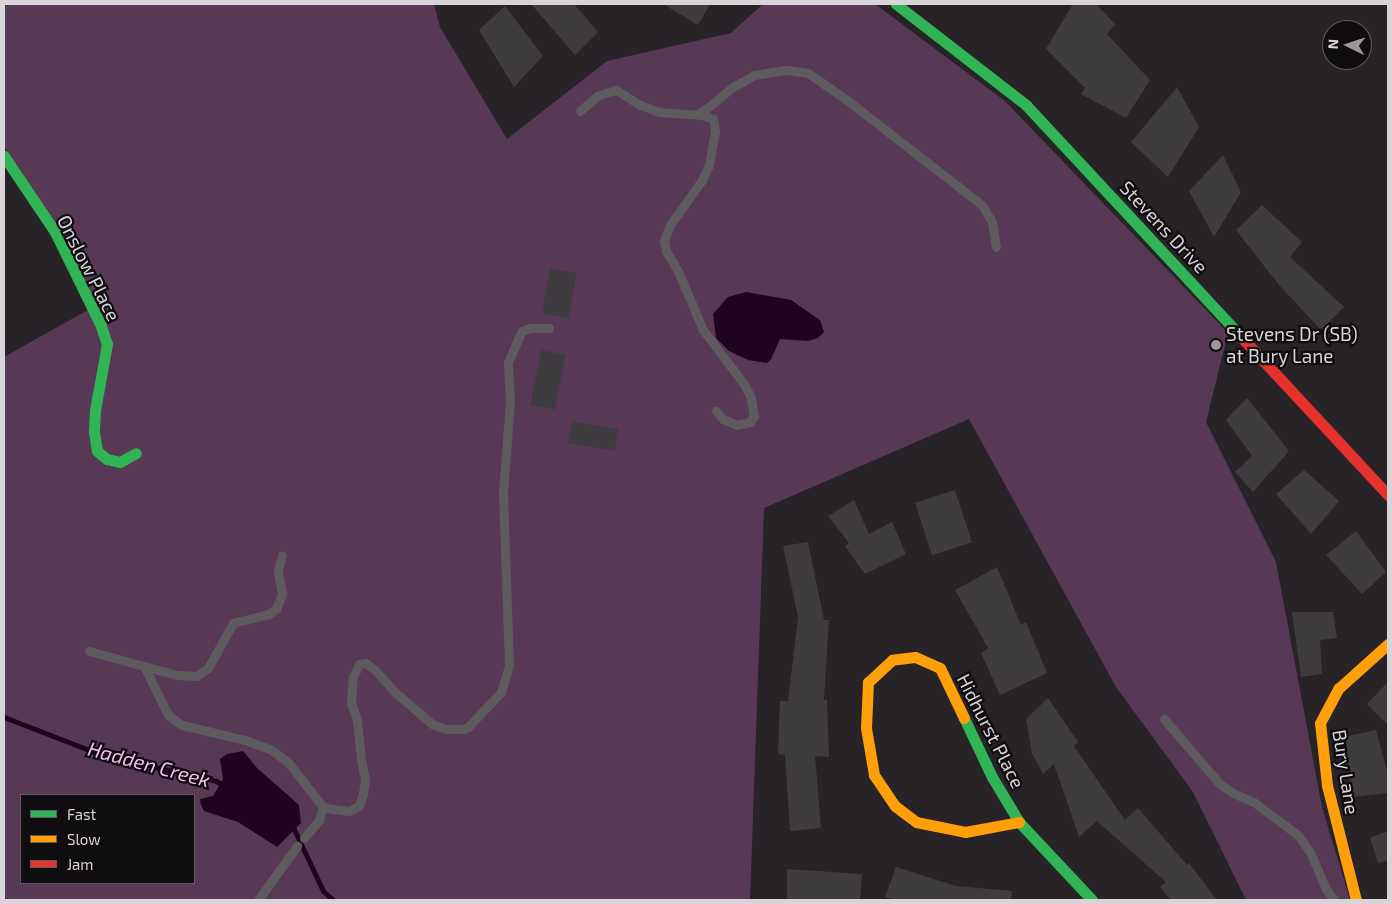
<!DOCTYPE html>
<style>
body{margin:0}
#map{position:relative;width:1392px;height:904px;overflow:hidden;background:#272327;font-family:"Exo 2",sans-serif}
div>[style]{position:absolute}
.green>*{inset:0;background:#573956}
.water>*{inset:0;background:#1f031f}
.stream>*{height:5px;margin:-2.5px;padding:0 2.5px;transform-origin:2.5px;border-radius:2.5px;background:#1f031f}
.building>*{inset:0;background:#3f3c3f;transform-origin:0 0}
.lane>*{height:9px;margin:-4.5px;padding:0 4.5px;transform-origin:4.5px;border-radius:4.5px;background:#5e5b5e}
.fast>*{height:11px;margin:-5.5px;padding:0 5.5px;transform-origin:5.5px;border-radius:5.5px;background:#30b455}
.slow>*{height:11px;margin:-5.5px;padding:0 5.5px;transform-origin:5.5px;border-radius:5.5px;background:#ff9f0a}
.jam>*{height:11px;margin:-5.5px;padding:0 5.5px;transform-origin:5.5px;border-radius:5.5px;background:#e5322d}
.dots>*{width:14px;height:14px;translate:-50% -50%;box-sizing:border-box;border:2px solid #0f0d0f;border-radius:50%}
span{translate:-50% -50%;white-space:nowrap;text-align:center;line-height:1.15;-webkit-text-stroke:4.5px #0f0d0f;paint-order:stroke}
.street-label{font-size:19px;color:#d8d4d8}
.poi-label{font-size:19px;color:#d8d4d8}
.left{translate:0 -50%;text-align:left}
.water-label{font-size:20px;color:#fdbcfa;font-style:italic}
.frame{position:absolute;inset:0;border:5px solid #d8d4d8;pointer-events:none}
.legend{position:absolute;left:20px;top:794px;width:175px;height:90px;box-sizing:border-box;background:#0f0d0f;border:1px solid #5f5d5f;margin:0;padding:6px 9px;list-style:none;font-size:15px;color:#d8d4d8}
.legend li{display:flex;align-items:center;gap:10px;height:25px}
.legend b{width:25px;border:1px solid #5f5d5f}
.north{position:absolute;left:1322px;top:20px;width:50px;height:50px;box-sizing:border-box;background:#0f0d0f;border:1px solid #5f5d5f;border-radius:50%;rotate:274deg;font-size:14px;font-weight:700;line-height:20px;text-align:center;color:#d8d4d8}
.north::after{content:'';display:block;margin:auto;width:18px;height:22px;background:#9a969a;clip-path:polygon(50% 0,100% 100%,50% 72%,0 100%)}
</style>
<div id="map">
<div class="green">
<div style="clip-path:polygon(evenodd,4px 4px,434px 4px,440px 27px,507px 139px,607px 61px,731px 33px,763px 4px,875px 4px,1005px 101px,1228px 333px,1206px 422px,1276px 562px,1322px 807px,1350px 900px,1246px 900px,1193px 792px,1116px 687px,969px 419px,764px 508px,750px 900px,4px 900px,4px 357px,95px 306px,4px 146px,4px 4px,21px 795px,194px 795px,194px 883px,21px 883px,21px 795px)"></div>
</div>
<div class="water">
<div style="clip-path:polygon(746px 292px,791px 300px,820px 320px,824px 332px,818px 338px,808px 341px,780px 339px,771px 359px,767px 363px,748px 360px,729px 351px,716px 338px,713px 314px,728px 297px)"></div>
<div style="clip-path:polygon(243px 751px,257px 768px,299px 805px,301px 823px,277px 847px,238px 822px,204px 811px,201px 805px,200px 799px,213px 796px,223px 779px,220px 759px,227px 754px)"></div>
</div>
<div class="stream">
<div style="left:4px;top:717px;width:105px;rotate:21.2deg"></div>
<div style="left:102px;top:755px;width:117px;rotate:12.8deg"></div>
<div style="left:216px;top:781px;width:13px;rotate:29deg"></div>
<div style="left:292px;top:825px;width:73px;rotate:64.8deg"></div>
<div style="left:323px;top:891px;width:13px;rotate:42deg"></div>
</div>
<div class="building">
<div style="clip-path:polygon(531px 4px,574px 4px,598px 32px,575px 55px)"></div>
<div style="clip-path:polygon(663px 4px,710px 4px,698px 25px)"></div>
<div style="clip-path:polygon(1073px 4px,1096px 4px,1115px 24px,1107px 34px,1150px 80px,1126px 118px,1081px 94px,1085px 88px,1046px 49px)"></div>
<div style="clip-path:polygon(505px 6px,543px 56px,514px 87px,479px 30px)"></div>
<div style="clip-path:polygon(1177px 87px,1199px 127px,1168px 177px,1131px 142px)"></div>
<div style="clip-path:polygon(1223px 155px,1241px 192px,1214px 237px,1189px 191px)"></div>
<div style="clip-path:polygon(1262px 205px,1302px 242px,1290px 257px,1344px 307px,1321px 330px,1279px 285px,1236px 230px)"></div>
<div style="left:550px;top:268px;width:27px;height:46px;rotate:10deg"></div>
<div style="left:541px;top:350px;width:25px;height:56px;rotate:11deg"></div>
<div style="clip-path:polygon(1247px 398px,1289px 451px,1253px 492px,1235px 472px,1252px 456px,1226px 420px)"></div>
<div style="left:572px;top:421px;width:47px;height:22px;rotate:10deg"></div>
<div style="clip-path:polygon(1304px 470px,1339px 501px,1311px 534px,1276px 494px)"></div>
<div style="left:955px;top:490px;width:55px;height:42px;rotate:72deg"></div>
<div style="clip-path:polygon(854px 500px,869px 534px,892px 522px,906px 554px,865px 574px,845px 546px,849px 543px,828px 516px)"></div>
<div style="clip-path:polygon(1356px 531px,1386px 572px,1362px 594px,1326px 555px)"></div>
<div style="clip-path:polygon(808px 542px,824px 620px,829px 620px,824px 700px,827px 699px,829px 757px,815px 756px,821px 828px,790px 831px,785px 755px,778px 754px,780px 701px,788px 701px,798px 617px,783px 546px)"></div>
<div style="clip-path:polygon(997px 567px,1021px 625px,1026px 622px,1047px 673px,1000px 695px,981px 653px,988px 648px,955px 590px)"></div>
<div style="clip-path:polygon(1292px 612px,1333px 612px,1337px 638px,1320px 640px,1322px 674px,1301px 677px)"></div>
<div style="clip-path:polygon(1388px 682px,1388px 725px,1367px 704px)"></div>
<div style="clip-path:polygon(1048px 698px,1078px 742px,1074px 746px,1125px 820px,1138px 808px,1187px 865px,1189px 863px,1217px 900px,1171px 900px,1160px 887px,1166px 882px,1097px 821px,1079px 837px,1054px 764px,1043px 774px,1032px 753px,1026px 719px)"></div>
<div style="clip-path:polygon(1376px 730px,1388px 775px,1388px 793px,1353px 797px,1339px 738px)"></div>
<div style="clip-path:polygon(1388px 831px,1388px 860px,1378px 863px,1370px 838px)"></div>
<div style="clip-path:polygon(896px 867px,956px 886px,1012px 891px,1011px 900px,895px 900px,885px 897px)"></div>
<div style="clip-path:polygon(787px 869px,862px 874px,860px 900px,787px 900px)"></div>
</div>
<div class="lane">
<div style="left:580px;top:111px;width:23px;rotate:-41deg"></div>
<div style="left:597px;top:96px;width:20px;rotate:-18deg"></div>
<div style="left:616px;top:90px;width:26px;rotate:32deg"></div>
<div style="left:638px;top:104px;width:22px;rotate:21deg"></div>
<div style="left:659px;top:112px;width:44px;rotate:3.9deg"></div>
<div style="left:703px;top:115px;width:11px;rotate:22deg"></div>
<div style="left:713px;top:119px;width:12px;rotate:81deg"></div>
<div style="left:715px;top:131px;width:35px;rotate:100deg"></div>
<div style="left:709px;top:165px;width:17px;rotate:115deg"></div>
<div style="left:702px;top:180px;width:55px;rotate:125.4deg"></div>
<div style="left:670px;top:225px;width:17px;rotate:111deg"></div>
<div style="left:664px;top:241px;width:10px;rotate:79deg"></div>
<div style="left:666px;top:251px;width:23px;rotate:59deg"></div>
<div style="left:678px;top:271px;width:64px;rotate:67deg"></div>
<div style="left:703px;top:330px;width:68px;rotate:52.8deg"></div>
<div style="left:744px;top:384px;width:16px;rotate:63deg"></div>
<div style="left:751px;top:398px;width:18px;rotate:81deg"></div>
<div style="left:754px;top:416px;width:7px;rotate:124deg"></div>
<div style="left:750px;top:422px;width:13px;rotate:167deg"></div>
<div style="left:737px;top:425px;width:15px;rotate:-157deg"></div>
<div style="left:723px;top:419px;width:11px;rotate:-131deg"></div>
<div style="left:697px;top:114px;width:9px;rotate:-27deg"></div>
<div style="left:705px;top:110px;width:34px;rotate:-40deg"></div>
<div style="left:731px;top:88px;width:26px;rotate:-29deg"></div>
<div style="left:754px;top:75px;width:32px;rotate:-9deg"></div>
<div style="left:786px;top:70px;width:22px;rotate:8deg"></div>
<div style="left:808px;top:73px;width:47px;rotate:34.7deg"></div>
<div style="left:847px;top:100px;width:171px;rotate:37.9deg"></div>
<div style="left:982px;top:205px;width:20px;rotate:60deg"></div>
<div style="left:992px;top:222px;width:25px;rotate:81deg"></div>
<div style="left:89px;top:651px;width:91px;rotate:15.3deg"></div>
<div style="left:177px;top:675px;width:19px;rotate:3deg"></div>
<div style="left:196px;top:676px;width:14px;rotate:-34deg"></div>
<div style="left:208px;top:668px;width:51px;rotate:-60.9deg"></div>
<div style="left:233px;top:623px;width:37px;rotate:-14deg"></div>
<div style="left:269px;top:614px;width:9px;rotate:-36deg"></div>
<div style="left:276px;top:609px;width:16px;rotate:-68deg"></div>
<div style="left:282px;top:594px;width:23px;rotate:-100deg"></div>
<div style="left:278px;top:571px;width:16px;rotate:-76deg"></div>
<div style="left:144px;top:666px;width:55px;rotate:63.9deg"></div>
<div style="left:168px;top:715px;width:17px;rotate:36deg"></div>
<div style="left:182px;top:725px;width:65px;rotate:13.4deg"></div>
<div style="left:245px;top:740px;width:27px;rotate:20deg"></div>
<div style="left:270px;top:749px;width:22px;rotate:36deg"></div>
<div style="left:288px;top:762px;width:57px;rotate:52.1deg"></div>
<div style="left:323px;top:807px;width:10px;rotate:11deg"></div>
<div style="left:333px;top:809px;width:16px;rotate:7deg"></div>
<div style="left:349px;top:811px;width:11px;rotate:-27deg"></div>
<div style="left:359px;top:806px;width:13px;rotate:-72deg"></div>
<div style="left:363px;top:794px;width:14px;rotate:-82deg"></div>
<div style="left:365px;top:780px;width:20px;rotate:-101deg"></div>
<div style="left:361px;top:760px;width:40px;rotate:-95.7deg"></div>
<div style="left:357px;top:720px;width:18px;rotate:-109deg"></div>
<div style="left:351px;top:703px;width:26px;rotate:-86deg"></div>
<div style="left:353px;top:677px;width:14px;rotate:-65deg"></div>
<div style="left:359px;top:664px;width:7px;rotate:-8deg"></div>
<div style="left:366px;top:663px;width:11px;rotate:38deg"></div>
<div style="left:375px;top:670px;width:31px;rotate:48deg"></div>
<div style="left:396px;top:693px;width:48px;rotate:40.7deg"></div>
<div style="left:432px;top:724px;width:15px;rotate:20deg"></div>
<div style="left:446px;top:729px;width:17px"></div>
<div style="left:463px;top:729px;width:5px;rotate:-22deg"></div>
<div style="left:468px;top:727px;width:48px;rotate:-46.7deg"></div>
<div style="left:501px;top:692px;width:28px;rotate:-73deg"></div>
<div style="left:509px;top:665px;width:173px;rotate:-92deg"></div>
<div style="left:503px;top:492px;width:91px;rotate:-85.6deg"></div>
<div style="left:510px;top:401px;width:39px;rotate:-93deg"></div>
<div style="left:508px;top:362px;width:34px;rotate:-66deg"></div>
<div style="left:522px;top:331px;width:9px;rotate:-21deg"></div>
<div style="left:530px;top:328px;width:19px"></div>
<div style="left:1164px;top:719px;width:86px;rotate:49.3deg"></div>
<div style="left:1220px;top:784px;width:16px;rotate:35deg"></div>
<div style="left:1233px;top:793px;width:24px;rotate:24deg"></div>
<div style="left:1255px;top:803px;width:54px;rotate:36.7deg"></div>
<div style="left:1298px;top:835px;width:21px;rotate:55deg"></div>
<div style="left:1310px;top:852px;width:40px;rotate:66.6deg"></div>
<div style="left:1326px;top:889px;width:14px;rotate:54deg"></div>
<div style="left:304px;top:838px;width:23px;rotate:-50deg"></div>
<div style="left:319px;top:820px;width:14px;rotate:-73deg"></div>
<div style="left:258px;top:900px;width:67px;rotate:-54.2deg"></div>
</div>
<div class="fast">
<div style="left:896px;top:4px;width:165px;rotate:37.8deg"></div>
<div style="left:1026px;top:105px;width:321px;rotate:47.1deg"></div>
<div style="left:4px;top:156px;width:92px;rotate:56.1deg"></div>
<div style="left:55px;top:232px;width:105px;rotate:63.9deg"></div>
<div style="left:101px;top:326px;width:19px;rotate:72deg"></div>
<div style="left:107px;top:344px;width:67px;rotate:100.3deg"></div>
<div style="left:95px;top:410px;width:22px;rotate:93deg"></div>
<div style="left:94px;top:432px;width:19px;rotate:81deg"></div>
<div style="left:97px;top:451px;width:13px;rotate:39deg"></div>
<div style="left:107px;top:459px;width:13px;rotate:13deg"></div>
<div style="left:120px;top:462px;width:18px;rotate:-29deg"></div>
<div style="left:964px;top:718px;width:65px;rotate:64.6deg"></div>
<div style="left:992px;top:777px;width:52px;rotate:59deg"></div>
<div style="left:1019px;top:822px;width:107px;rotate:46.9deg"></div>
</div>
<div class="slow">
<div style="left:964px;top:718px;width:55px;rotate:-115.6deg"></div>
<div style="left:940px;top:668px;width:27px;rotate:-156deg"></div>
<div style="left:915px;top:657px;width:23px;rotate:173deg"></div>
<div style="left:892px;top:660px;width:33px;rotate:137deg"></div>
<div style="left:868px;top:682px;width:46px;rotate:92.5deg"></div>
<div style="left:866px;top:728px;width:48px;rotate:80.3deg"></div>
<div style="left:874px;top:775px;width:37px;rotate:56deg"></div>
<div style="left:895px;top:806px;width:26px;rotate:37deg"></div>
<div style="left:916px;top:822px;width:50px;rotate:11.5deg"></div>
<div style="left:965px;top:832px;width:55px;rotate:-10.5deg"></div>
<div style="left:1356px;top:900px;width:119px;rotate:-104.2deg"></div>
<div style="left:1327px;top:785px;width:62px;rotate:-96.4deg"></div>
<div style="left:1320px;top:723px;width:40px;rotate:-62deg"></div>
<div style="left:1339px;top:688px;width:66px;rotate:-41.9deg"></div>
</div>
<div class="jam">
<div style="left:1244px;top:340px;width:212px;rotate:47.1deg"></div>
</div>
<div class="dots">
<div style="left:1216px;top:345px;background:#9a969a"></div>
</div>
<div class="street-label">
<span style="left:1164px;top:227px;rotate:47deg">Stevens Drive</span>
<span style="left:89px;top:268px;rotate:63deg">Onslow Place</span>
<span style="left:991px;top:731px;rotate:63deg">Hidhurst Place</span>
<span style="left:1346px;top:772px;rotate:81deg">Bury Lane</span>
</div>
<div class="poi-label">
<span class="left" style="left:1226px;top:345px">Stevens Dr (SB)<br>at Bury Lane</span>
</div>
<div class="water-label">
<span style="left:149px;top:764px;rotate:15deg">Hadden Creek</span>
</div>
<div class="frame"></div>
<ul class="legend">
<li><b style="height:6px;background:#30b455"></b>Fast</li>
<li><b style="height:6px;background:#ff9f0a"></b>Slow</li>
<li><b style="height:6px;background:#e5322d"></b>Jam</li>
</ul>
<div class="north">N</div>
</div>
